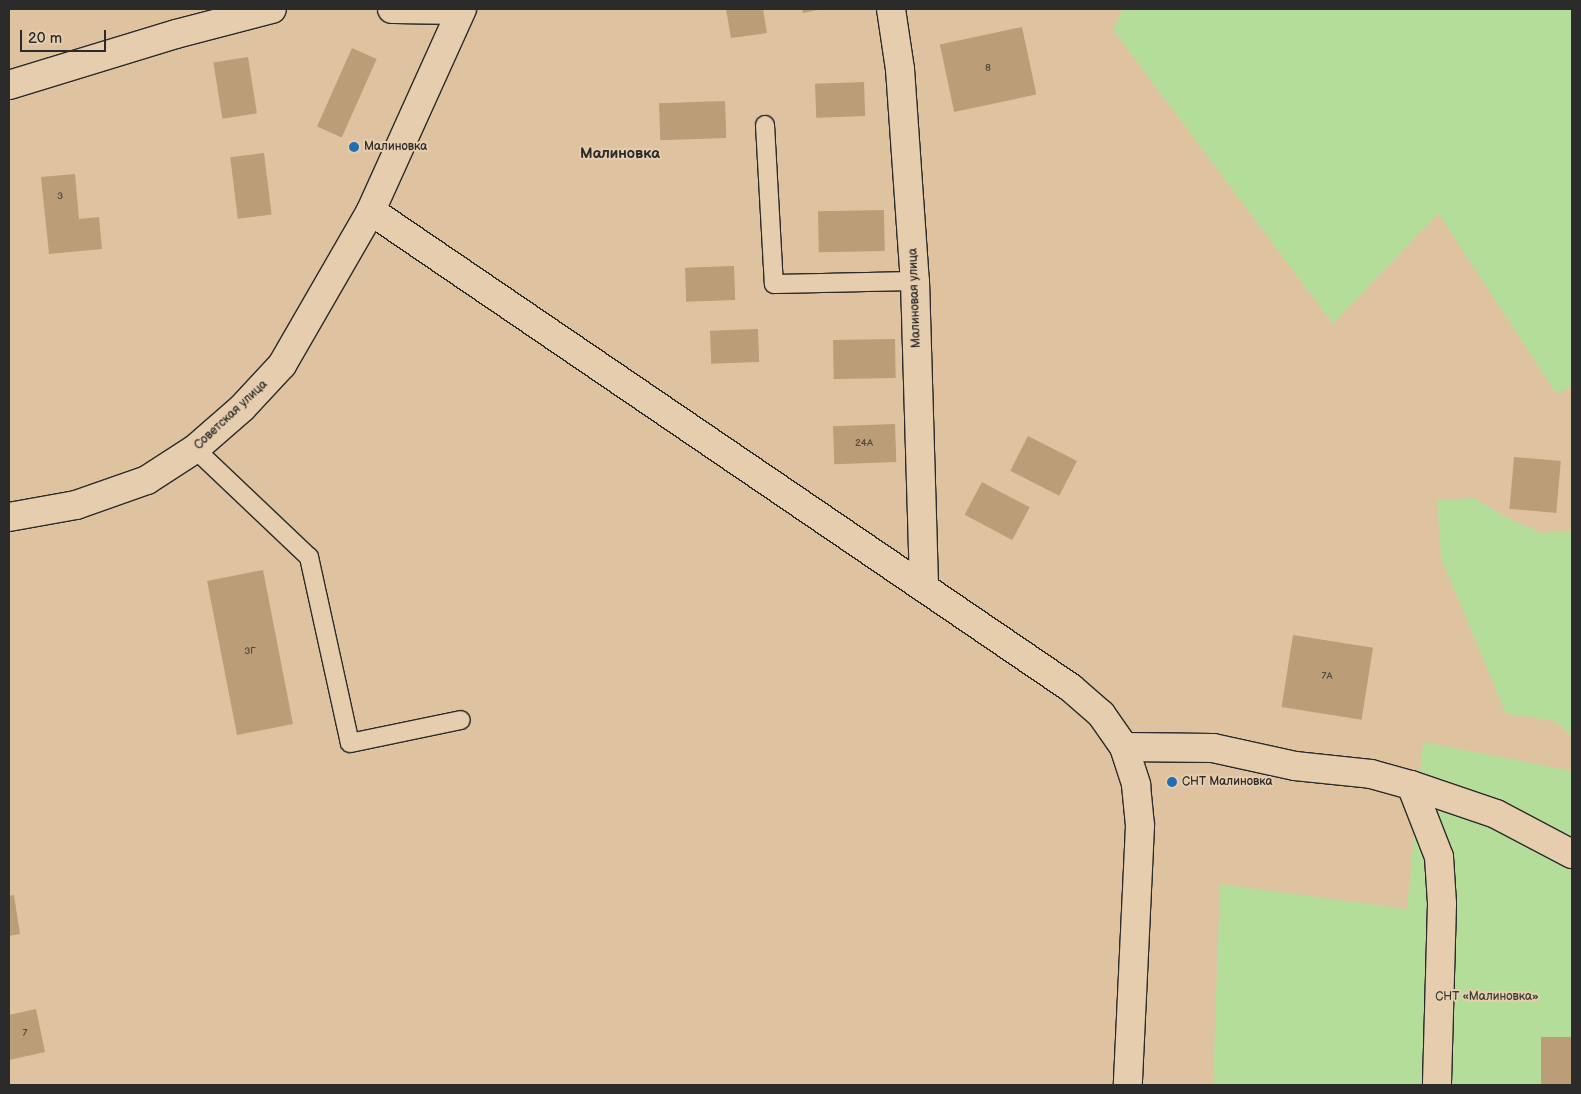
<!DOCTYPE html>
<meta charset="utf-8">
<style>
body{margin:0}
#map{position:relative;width:1581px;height:1094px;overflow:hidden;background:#dfc3a1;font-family:"Balsamiq Sans",sans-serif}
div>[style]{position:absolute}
.green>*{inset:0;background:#b5dd9a}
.building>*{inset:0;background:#bb9d78;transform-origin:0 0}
.roads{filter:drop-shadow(1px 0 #2b2b2b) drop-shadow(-1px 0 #2b2b2b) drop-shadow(0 1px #2b2b2b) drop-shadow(0 -1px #2b2b2b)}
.lane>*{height:18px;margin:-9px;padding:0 9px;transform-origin:9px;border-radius:9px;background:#e6cdae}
.street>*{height:28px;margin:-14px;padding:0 14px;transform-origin:14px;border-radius:14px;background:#e6cdae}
.secondary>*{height:28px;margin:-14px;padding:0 14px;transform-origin:14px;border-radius:14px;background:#e6cdae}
.dots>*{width:14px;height:14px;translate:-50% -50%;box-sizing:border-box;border:2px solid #e6cdae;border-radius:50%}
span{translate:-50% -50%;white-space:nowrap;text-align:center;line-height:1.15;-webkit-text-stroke:4px #e6cdae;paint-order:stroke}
.number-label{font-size:10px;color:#4f483e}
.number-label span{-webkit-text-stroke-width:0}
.poi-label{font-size:12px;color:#2b2b2b}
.left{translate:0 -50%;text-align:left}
.street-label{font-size:12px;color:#2b2b2b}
.park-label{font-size:12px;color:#393d36}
.quarter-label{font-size:15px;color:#2b2b2b;font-weight:700}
.frame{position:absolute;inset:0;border:10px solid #2b2b2b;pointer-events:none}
.scale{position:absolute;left:20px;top:30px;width:86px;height:22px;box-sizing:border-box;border:2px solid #2b2b2b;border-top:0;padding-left:6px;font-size:15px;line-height:18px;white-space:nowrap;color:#2b2b2b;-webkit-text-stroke:4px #e6cdae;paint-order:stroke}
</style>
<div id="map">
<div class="green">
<div style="clip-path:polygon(1123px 9px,1572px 9px,1572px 387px,1556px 393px,1438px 213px,1333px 324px,1113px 30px)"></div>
<div style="clip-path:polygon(1473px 498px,1506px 517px,1541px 533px,1572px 531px,1572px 737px,1555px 721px,1506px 714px,1441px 558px,1437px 500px)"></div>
<div style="clip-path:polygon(1423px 742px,1572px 771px,1572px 1085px,1213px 1085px,1220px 884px,1407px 909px)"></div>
</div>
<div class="building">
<div style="clip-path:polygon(726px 9px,763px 9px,767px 33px,731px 38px)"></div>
<div style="clip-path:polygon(802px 9px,818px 9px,818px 10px,803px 13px)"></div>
<div style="left:1022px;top:27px;width:69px;height:84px;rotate:78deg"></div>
<div style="left:352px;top:48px;width:27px;height:86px;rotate:24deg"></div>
<div style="left:248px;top:57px;width:57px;height:35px;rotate:81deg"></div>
<div style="left:864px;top:82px;width:34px;height:49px;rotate:88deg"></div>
<div style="left:725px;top:101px;width:37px;height:66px;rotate:88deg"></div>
<div style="left:264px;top:153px;width:62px;height:34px;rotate:83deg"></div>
<div style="clip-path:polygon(75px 174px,79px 219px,99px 217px,102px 249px,49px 254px,41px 177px)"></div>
<div style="left:884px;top:210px;width:41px;height:66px;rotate:89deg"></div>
<div style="left:734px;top:266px;width:34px;height:49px;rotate:88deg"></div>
<div style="left:758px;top:329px;width:33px;height:48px;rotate:88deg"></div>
<div style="left:895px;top:339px;width:39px;height:62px;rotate:89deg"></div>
<div style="left:895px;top:424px;width:38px;height:62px;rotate:88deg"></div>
<div style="left:1028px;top:436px;width:55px;height:39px;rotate:27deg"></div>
<div style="left:1514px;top:457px;width:47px;height:52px;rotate:5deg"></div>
<div style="left:982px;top:482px;width:54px;height:37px;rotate:28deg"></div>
<div style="left:263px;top:570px;width:157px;height:57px;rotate:79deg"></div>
<div style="left:1293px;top:635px;width:81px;height:73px;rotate:9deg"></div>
<div style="clip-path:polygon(14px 895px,20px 934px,9px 936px,9px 896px)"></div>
<div style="clip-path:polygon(36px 1009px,45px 1052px,9px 1060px,9px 1015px)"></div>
<div style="left:1541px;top:1037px;width:31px;height:48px"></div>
</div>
<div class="roads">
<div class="lane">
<div style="left:765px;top:125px;width:159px;rotate:86.8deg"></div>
<div style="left:774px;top:284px;width:141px;rotate:-1.2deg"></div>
<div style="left:195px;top:449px;width:157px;rotate:43.5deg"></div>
<div style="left:309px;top:557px;width:190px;rotate:77.6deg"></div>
<div style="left:350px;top:743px;width:113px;rotate:-11.7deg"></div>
</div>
<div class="street">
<div style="left:392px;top:9px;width:69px;rotate:0.8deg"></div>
<div style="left:891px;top:9px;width:61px;rotate:81.5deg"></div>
<div style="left:900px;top:69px;width:213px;rotate:86deg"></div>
<div style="left:915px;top:281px;width:307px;rotate:88.3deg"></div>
<div style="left:9px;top:85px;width:175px;rotate:-17deg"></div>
<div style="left:176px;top:34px;width:99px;rotate:-14.6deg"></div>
<div style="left:9px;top:517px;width:68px;rotate:-10.2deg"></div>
<div style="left:76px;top:505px;width:75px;rotate:-19.4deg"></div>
<div style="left:147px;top:480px;width:57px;rotate:-32.9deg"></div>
<div style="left:195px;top:449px;width:62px;rotate:-41.1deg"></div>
<div style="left:242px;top:408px;width:59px;rotate:-47.1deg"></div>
<div style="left:282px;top:365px;width:178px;rotate:-60deg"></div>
<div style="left:1124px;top:747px;width:89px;rotate:0.6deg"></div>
<div style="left:1213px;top:748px;width:84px;rotate:12.4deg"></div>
<div style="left:1295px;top:766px;width:76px;rotate:6deg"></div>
<div style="left:1371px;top:774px;width:41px;rotate:15.4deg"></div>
<div style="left:1411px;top:785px;width:77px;rotate:68.7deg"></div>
<div style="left:1439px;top:857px;width:47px;rotate:86.3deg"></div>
<div style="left:1442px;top:904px;width:181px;rotate:91.6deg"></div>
<div style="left:1411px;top:785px;width:90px;rotate:18.8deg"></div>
<div style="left:1496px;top:814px;width:86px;rotate:27.8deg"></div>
</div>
<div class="secondary">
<div style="left:462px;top:9px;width:222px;rotate:114.3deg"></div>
<div style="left:371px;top:211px;width:847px;rotate:34.27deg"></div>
<div style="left:1071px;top:688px;width:40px;rotate:41deg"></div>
<div style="left:1101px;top:714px;width:40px;rotate:55.1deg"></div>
<div style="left:1124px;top:747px;width:40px;rotate:72deg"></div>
<div style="left:1136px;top:785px;width:41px;rotate:84.4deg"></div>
<div style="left:1140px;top:826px;width:259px;rotate:92.7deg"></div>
</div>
</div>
<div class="dots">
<div style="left:354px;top:147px;background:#1f6fb2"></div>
<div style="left:1172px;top:782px;background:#1f6fb2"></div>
</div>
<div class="number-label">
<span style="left:988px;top:69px">8</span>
<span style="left:60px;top:197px">3</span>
<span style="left:864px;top:444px">24А</span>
<span style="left:250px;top:652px">3Г</span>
<span style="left:1327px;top:677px">7А</span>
<span style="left:25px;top:1034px">7</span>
</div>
<div class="poi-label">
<span class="left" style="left:364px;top:147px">Малиновка</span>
<span class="left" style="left:1182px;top:782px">СНТ Малиновка</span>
</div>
<div class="street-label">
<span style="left:915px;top:298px;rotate:-92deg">Малиновая улица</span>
<span style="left:231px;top:415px;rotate:-43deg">Советская улица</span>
</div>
<div class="park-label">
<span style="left:1487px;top:997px">СНТ «Малиновка»</span>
</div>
<div class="quarter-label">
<span style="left:620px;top:154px">Малиновка</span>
</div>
<div class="frame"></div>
<div class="scale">20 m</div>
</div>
